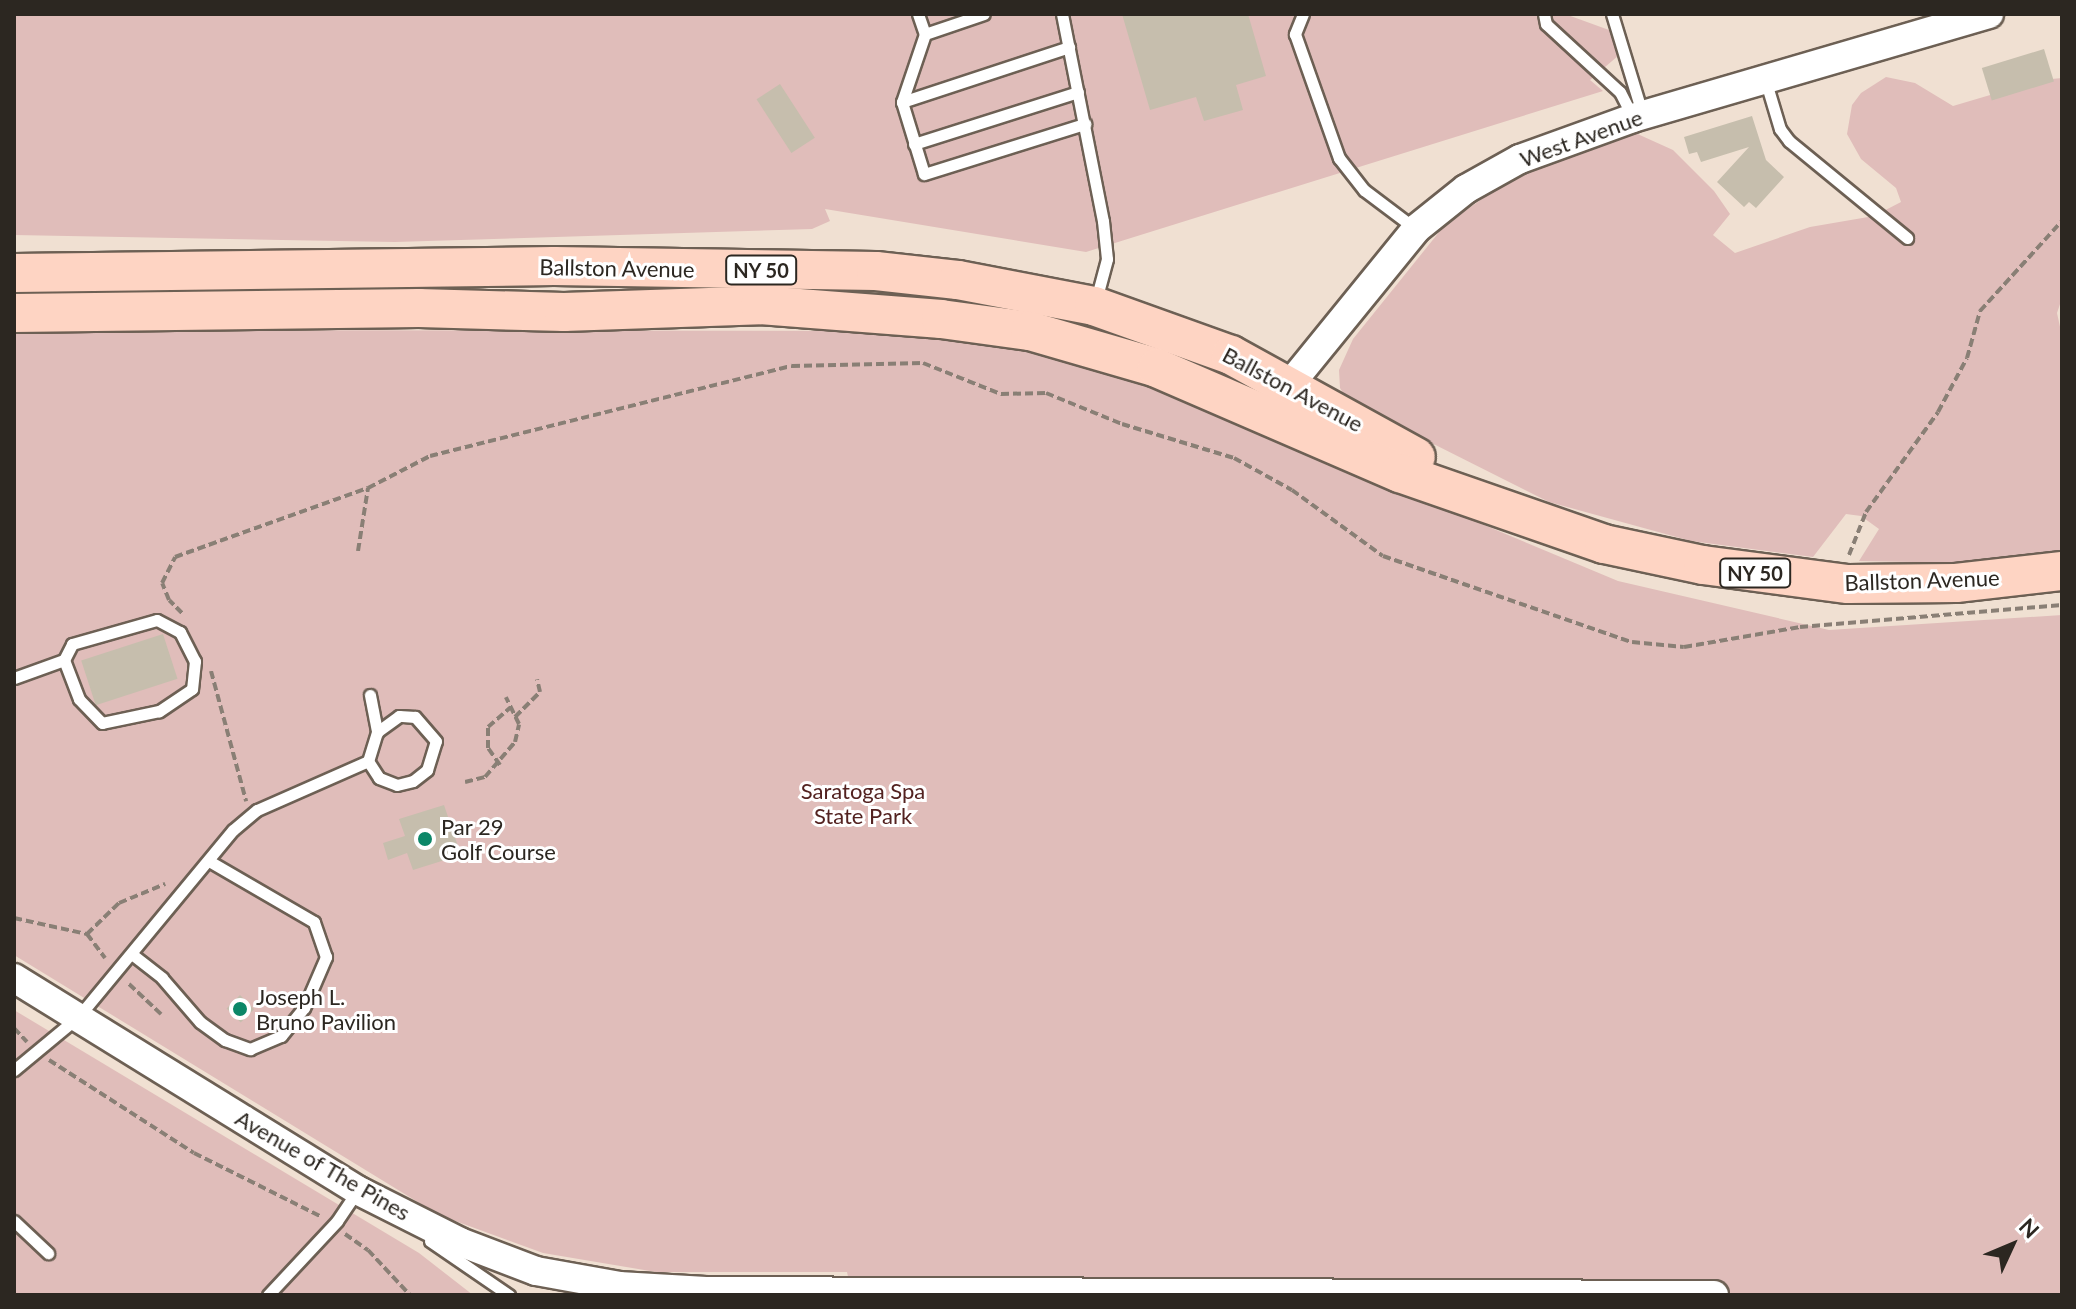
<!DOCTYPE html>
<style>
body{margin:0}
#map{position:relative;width:2076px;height:1309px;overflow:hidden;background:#f0e0d2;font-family:Lato,sans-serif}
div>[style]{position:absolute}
.green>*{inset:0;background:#e0bdba}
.building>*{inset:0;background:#c6bead;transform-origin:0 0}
.path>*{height:4px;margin-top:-2px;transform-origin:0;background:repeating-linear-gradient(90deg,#897f75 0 8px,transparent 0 12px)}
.roads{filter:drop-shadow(2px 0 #6d6054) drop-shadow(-2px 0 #6d6054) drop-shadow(0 2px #6d6054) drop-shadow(0 -2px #6d6054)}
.service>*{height:11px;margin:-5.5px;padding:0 5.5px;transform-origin:5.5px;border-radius:5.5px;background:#fff}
.tertiary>*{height:28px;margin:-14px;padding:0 14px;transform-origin:14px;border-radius:14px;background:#fff}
.trunk>*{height:38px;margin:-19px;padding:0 19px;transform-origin:19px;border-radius:19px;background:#fed4c3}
.dots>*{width:22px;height:22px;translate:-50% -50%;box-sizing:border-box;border:4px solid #fff;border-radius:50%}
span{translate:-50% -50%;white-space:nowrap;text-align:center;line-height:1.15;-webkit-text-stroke:6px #fff;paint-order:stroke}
.shield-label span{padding:2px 6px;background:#fff;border:2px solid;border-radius:6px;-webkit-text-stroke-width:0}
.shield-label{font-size:20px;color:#2c2721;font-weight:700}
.street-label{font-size:22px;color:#2c2721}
.park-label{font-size:22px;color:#532220}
.poi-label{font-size:22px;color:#2c2721}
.left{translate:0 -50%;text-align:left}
.frame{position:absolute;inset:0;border:16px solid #2c2721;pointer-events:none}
.north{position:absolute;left:1972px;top:1205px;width:80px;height:80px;-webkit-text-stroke:6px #fff;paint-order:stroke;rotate:46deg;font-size:22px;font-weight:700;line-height:32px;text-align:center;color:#2c2721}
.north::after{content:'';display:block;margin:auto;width:28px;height:36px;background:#2c2721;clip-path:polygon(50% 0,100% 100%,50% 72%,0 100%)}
</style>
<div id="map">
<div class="green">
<div style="clip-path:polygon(14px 14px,1565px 14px,1609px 30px,1619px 41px,1619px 55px,1590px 80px,1603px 91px,1086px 252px,825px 209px,830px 221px,812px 229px,395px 242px,14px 235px)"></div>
<div style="clip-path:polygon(1886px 77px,1915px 83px,1953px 106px,2041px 80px,2062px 78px,2062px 298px,2057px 313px,2062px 336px,2062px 557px,1969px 563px,1859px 561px,1879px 529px,1861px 516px,1846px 514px,1813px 557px,1691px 541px,1549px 502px,1348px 401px,1340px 388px,1339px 370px,1353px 339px,1444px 226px,1528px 166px,1622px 127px,1673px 150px,1714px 191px,1730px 214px,1713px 235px,1735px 253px,1810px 227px,1874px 216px,1901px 202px,1896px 188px,1861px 159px,1847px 134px,1852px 105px,1861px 93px)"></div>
<div style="clip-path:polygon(89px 330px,879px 331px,1011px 346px,1145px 383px,1618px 581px,1829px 630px,2062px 615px,2062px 1295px,852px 1295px,847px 1272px,656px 1272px,543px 1253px,439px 1215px,14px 955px,14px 332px)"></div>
<div style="clip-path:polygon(14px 1010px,419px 1253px,473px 1295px,14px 1295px)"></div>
</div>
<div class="building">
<div style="clip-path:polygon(1122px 14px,1248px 14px,1266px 76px,1236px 85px,1243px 110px,1204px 121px,1196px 97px,1150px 110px)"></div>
<div style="left:2044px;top:49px;width:34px;height:65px;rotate:73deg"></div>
<div style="left:780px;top:84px;width:64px;height:28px;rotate:57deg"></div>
<div style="clip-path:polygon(1752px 116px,1766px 160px,1784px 177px,1756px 208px,1749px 202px,1744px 207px,1717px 182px,1749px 147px,1701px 162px,1697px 152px,1689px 154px,1684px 137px)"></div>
<div style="left:163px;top:634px;width:47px;height:86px;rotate:72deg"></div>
<div style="clip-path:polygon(444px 805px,461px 855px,413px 870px,407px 853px,388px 860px,383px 843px,405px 836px,399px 819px)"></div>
<div style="left:240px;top:995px;width:20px;height:19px;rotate:45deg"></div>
</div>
<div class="path">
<div style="left:358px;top:551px;width:64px;rotate:-81deg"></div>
<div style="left:1849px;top:555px;width:46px;rotate:-68.4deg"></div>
<div style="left:1866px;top:512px;width:123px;rotate:-54.2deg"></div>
<div style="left:1938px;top:412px;width:61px;rotate:-61.8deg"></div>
<div style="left:1967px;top:358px;width:49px;rotate:-74.5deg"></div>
<div style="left:1980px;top:311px;width:122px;rotate:-47.7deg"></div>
<div style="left:182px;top:613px;width:18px;rotate:-135deg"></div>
<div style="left:169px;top:600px;width:18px;rotate:-112deg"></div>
<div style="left:162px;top:583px;width:29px;rotate:-63deg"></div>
<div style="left:175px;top:557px;width:205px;rotate:-19.7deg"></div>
<div style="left:368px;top:488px;width:70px;rotate:-27.3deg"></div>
<div style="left:430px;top:456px;width:373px;rotate:-14deg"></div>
<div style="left:792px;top:366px;width:131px;rotate:-1.3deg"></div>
<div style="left:923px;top:363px;width:84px;rotate:21.7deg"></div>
<div style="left:1001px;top:394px;width:45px;rotate:-1.3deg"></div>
<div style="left:1046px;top:393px;width:82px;rotate:22.2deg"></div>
<div style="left:1122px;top:424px;width:117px;rotate:16.9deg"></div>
<div style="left:1234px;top:458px;width:66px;rotate:28.9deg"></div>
<div style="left:1292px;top:490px;width:112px;rotate:36deg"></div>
<div style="left:1383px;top:556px;width:263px;rotate:19.1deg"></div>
<div style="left:1632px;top:642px;width:52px;rotate:5.5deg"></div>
<div style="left:1684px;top:647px;width:118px;rotate:-9.8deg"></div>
<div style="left:1800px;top:627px;width:263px;rotate:-4.8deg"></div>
<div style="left:211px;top:671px;width:135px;rotate:74.9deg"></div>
<div style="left:515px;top:717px;width:35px;rotate:-45deg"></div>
<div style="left:540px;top:692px;width:13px;rotate:-103deg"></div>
<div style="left:500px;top:765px;width:21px;rotate:-125deg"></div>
<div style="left:488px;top:748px;width:21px;rotate:-90deg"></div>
<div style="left:488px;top:727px;width:30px;rotate:-41deg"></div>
<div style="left:465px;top:782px;width:21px;rotate:-14deg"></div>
<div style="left:485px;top:777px;width:46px;rotate:-49.4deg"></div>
<div style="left:515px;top:742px;width:18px;rotate:-77deg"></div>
<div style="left:519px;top:724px;width:30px;rotate:-116deg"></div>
<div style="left:14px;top:918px;width:75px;rotate:12.4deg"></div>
<div style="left:87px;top:934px;width:30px;rotate:53deg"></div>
<div style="left:87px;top:934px;width:45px;rotate:-44.1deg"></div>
<div style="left:119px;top:903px;width:50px;rotate:-22.4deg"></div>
<div style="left:129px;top:984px;width:44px;rotate:43.2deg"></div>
<div style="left:14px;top:1028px;width:19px;rotate:47deg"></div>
<div style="left:49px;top:1060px;width:172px;rotate:32.7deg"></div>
<div style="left:194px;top:1153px;width:143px;rotate:26.6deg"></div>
<div style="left:345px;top:1234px;width:28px;rotate:35deg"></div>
<div style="left:368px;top:1250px;width:62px;rotate:47deg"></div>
</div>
<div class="roads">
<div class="service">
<div style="left:918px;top:14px;width:21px;rotate:71deg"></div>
<div style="left:925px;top:34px;width:72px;rotate:108.7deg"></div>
<div style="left:902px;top:102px;width:75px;rotate:73deg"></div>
<div style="left:924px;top:174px;width:169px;rotate:-17.3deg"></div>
<div style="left:1062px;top:14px;width:211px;rotate:78.8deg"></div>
<div style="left:1103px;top:221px;width:38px;rotate:84deg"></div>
<div style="left:1107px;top:259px;width:42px;rotate:105deg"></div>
<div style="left:1303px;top:14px;width:22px;rotate:112deg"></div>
<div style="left:1295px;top:34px;width:132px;rotate:70.5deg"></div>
<div style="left:1339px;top:158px;width:41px;rotate:52deg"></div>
<div style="left:1364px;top:190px;width:65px;rotate:36.9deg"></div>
<div style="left:1544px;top:14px;width:10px;rotate:79deg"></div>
<div style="left:1546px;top:24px;width:100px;rotate:42.6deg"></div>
<div style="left:1620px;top:92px;width:28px;rotate:63deg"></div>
<div style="left:1612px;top:14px;width:103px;rotate:73.1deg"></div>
<div style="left:925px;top:34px;width:62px;rotate:-18.7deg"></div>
<div style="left:1765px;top:79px;width:52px;rotate:73.3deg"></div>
<div style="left:1780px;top:129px;width:15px;rotate:53deg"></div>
<div style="left:1789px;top:141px;width:153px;rotate:39.4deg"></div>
<div style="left:902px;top:102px;width:176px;rotate:-18.2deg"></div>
<div style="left:914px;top:144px;width:172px;rotate:-17.6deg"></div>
<div style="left:14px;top:678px;width:53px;rotate:-19.8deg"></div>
<div style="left:64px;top:660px;width:18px;rotate:-63deg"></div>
<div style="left:72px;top:644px;width:88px;rotate:-15.8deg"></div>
<div style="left:157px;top:620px;width:26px;rotate:28deg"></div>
<div style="left:180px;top:632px;width:33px;rotate:63deg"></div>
<div style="left:195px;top:661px;width:28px;rotate:96deg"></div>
<div style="left:192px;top:689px;width:40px;rotate:146deg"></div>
<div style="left:159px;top:711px;width:58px;rotate:168.1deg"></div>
<div style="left:102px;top:723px;width:33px;rotate:-134deg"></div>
<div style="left:79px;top:699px;width:42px;rotate:-111deg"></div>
<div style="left:370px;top:695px;width:38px;rotate:79deg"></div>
<div style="left:133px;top:955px;width:37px;rotate:38deg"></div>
<div style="left:162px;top:978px;width:58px;rotate:49.2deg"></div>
<div style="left:200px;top:1022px;width:31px;rotate:36deg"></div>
<div style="left:225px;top:1040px;width:27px;rotate:20deg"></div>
<div style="left:250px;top:1049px;width:34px;rotate:-23deg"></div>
<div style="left:281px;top:1036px;width:36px;rotate:-51deg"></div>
<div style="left:304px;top:1008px;width:56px;rotate:-66.7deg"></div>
<div style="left:326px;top:957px;width:37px;rotate:-109deg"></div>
<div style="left:314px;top:922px;width:121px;rotate:-149.8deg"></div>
<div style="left:14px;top:1070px;width:85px;rotate:-39.7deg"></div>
<div style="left:79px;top:1016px;width:241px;rotate:-50.4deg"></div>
<div style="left:233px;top:830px;width:31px;rotate:-40deg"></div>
<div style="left:257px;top:810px;width:121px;rotate:-23.8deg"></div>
<div style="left:368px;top:761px;width:20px;rotate:57deg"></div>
<div style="left:379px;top:778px;width:19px;rotate:21deg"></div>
<div style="left:397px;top:785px;width:16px;rotate:-14deg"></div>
<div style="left:413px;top:781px;width:18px;rotate:-38deg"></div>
<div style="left:427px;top:770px;width:30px;rotate:-73deg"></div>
<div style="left:436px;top:741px;width:32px;rotate:-131deg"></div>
<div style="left:415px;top:717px;width:16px;rotate:-176deg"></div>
<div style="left:399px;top:716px;width:27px;rotate:144deg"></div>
<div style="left:377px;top:732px;width:30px;rotate:107deg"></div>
<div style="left:14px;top:1221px;width:47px;rotate:43.3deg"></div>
<div style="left:430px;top:1241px;width:96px;rotate:34.4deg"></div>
<div style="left:268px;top:1295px;width:101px;rotate:-47deg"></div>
<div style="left:337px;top:1221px;width:36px;rotate:-56deg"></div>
</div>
<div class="tertiary">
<div style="left:1278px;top:399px;width:219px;rotate:-50.9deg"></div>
<div style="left:1416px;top:229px;width:64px;rotate:-38.7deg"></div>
<div style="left:1466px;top:189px;width:62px;rotate:-29.1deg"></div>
<div style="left:1520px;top:159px;width:120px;rotate:-19.9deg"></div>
<div style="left:1633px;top:118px;width:371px;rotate:-16.3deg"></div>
<div style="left:14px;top:978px;width:403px;rotate:31.7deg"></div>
<div style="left:357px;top:1190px;width:115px;rotate:26.8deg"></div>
<div style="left:460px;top:1242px;width:81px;rotate:20.9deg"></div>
<div style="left:536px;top:1271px;width:84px;rotate:10.2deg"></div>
<div style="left:619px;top:1286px;width:87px;rotate:3.3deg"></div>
<div style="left:706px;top:1291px;width:1008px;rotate:0.23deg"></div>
</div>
<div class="trunk">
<div style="left:14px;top:273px;width:540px;rotate:-0.74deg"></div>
<div style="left:554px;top:266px;width:322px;rotate:0.9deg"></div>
<div style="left:876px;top:271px;width:82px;rotate:6.3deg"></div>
<div style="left:958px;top:280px;width:138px;rotate:10.8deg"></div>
<div style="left:1094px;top:306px;width:145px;rotate:19.7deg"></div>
<div style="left:1231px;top:355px;width:211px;rotate:28.9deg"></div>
<div style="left:14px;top:313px;width:405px;rotate:-0.7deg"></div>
<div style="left:419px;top:308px;width:145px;rotate:1.6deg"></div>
<div style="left:564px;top:312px;width:196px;rotate:-2deg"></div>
<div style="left:760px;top:305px;width:182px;rotate:4.4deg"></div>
<div style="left:941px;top:319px;width:90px;rotate:7.7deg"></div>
<div style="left:1030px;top:331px;width:132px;rotate:16.2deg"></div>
<div style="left:1157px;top:368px;width:265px;rotate:23.4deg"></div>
<div style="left:1400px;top:473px;width:216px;rotate:19.2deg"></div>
<div style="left:1604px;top:544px;width:101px;rotate:12deg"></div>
<div style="left:1703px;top:565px;width:146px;rotate:7.5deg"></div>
<div style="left:1848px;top:584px;width:108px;rotate:-0.5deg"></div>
<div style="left:1956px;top:583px;width:107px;rotate:-6.5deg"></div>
</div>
</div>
<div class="dots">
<div style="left:425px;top:839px;background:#0c8768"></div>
<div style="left:240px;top:1009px;background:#0c8768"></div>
</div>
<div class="shield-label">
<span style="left:761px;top:270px">NY 50</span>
<span style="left:1755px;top:573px">NY 50</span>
</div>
<div class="street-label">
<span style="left:1581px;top:138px;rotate:-20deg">West Avenue</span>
<span style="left:617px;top:268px;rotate:1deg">Ballston Avenue</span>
<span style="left:1293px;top:389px;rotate:28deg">Ballston Avenue</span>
<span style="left:1922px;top:580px;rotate:-2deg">Ballston Avenue</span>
<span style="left:323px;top:1165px;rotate:30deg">Avenue of The Pines</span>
</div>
<div class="park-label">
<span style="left:863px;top:803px">Saratoga Spa<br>State Park</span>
</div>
<div class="poi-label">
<span class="left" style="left:441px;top:839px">Par 29<br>Golf Course</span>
<span class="left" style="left:256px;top:1009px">Joseph L.<br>Bruno Pavilion</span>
</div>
<div class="frame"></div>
<div class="north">N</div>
</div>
